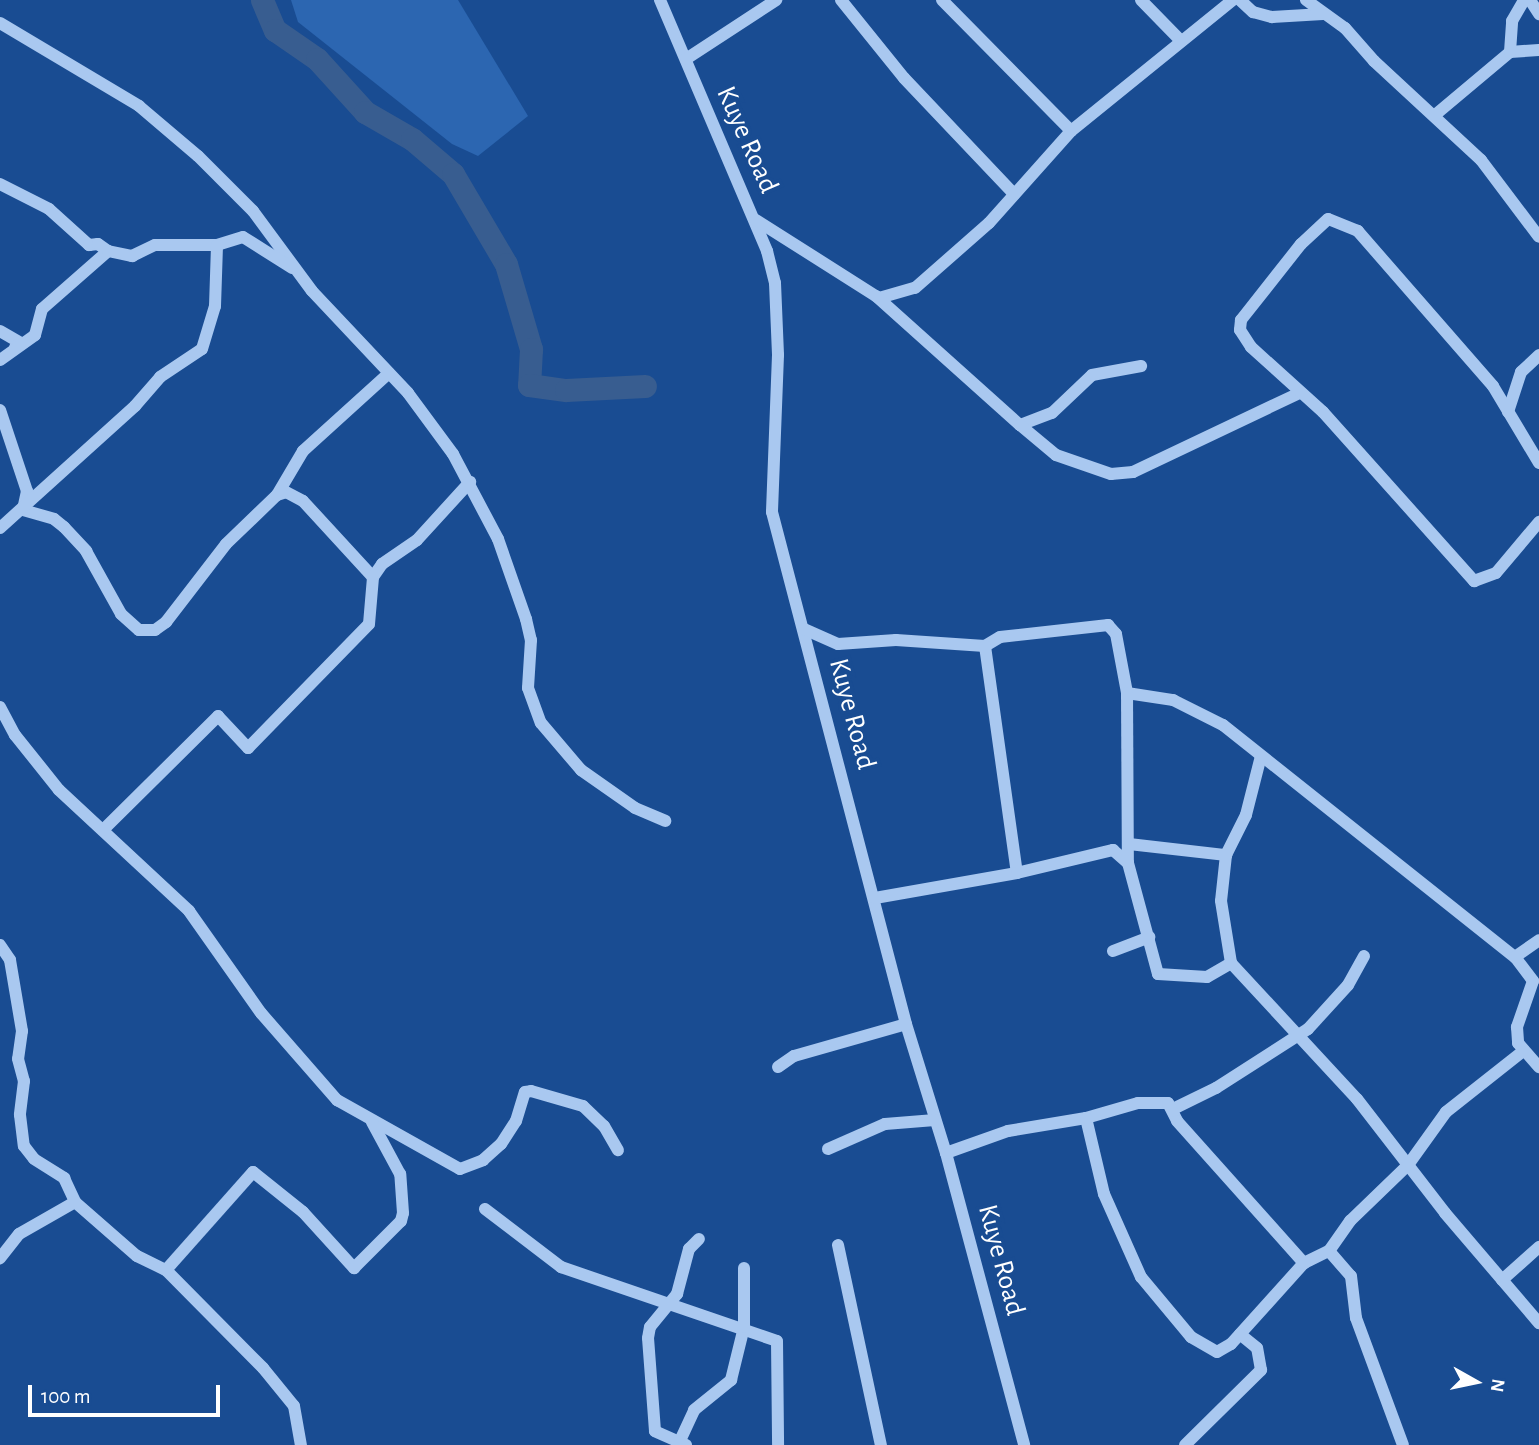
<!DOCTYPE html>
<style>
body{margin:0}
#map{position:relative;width:1539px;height:1445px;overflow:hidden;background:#194c92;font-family:"Alegreya Sans",sans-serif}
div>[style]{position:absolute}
.green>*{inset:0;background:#2c66b1}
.river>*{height:23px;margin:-11.5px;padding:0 11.5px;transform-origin:11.5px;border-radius:11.5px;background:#385d90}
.minor>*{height:12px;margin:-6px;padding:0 6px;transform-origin:6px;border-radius:6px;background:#a9c8f0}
span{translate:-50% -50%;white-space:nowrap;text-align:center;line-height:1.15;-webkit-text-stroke:7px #194c92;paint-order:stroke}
.street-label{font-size:28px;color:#fff}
.north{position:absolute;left:1441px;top:1347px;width:70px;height:70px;-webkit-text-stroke:5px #194c92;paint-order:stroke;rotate:99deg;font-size:19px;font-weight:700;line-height:28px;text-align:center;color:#fff}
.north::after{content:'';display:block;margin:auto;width:24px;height:32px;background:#fff;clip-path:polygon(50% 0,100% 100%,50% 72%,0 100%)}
.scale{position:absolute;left:28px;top:1385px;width:192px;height:32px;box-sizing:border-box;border:4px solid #fff;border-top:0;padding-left:9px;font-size:21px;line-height:24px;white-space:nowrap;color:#fff;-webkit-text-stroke:5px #194c92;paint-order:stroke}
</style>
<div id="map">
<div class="green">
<div style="clip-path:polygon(291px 0,458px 0,528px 116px,478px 156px,452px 144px,298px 22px)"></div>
</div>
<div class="river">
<div style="left:262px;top:0;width:33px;rotate:67deg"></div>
<div style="left:275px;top:30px;width:51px;rotate:34.6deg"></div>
<div style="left:317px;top:59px;width:72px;rotate:47.8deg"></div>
<div style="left:365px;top:112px;width:54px;rotate:29.9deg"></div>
<div style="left:412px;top:139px;width:54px;rotate:40.5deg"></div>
<div style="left:453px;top:174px;width:104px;rotate:59.5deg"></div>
<div style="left:506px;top:264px;width:89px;rotate:73.6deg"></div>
<div style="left:531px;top:349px;width:36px;rotate:93deg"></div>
<div style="left:529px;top:385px;width:37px;rotate:8deg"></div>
<div style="left:566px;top:390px;width:79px;rotate:-2.9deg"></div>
</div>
<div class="minor">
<div style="left:660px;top:0;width:273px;rotate:66.9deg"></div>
<div style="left:767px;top:251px;width:33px;rotate:76deg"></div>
<div style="left:775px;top:283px;width:72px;rotate:87.6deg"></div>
<div style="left:778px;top:355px;width:157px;rotate:92.2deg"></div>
<div style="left:772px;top:512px;width:529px;rotate:75.33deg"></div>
<div style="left:906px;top:1024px;width:135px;rotate:72.8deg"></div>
<div style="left:946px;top:1153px;width:302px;rotate:75deg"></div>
<div style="left:841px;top:0;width:100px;rotate:51.1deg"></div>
<div style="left:904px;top:78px;width:160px;rotate:46.5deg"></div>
<div style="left:942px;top:0;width:184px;rotate:45.4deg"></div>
<div style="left:1141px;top:0;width:57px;rotate:45.7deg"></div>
<div style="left:1240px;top:0;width:18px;rotate:43deg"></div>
<div style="left:1253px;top:12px;width:20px;rotate:15deg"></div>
<div style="left:1272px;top:17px;width:51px;rotate:-3.4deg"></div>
<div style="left:1306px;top:0;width:48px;rotate:35.7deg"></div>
<div style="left:1345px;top:28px;width:44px;rotate:48.7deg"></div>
<div style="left:1374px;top:61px;width:146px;rotate:42.8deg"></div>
<div style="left:1481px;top:160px;width:96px;rotate:53deg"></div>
<div style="left:1530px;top:0;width:17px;rotate:57deg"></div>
<div style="left:0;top:23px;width:162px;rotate:30.8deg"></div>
<div style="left:139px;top:106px;width:77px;rotate:40.3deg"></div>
<div style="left:198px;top:156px;width:78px;rotate:45deg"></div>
<div style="left:253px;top:211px;width:99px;rotate:53.6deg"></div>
<div style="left:312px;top:291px;width:140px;rotate:46.7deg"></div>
<div style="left:408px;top:393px;width:76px;rotate:53.6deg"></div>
<div style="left:453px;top:454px;width:96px;rotate:62.1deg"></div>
<div style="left:498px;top:539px;width:85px;rotate:70.7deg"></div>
<div style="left:526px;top:619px;width:22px;rotate:77deg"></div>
<div style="left:531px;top:640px;width:48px;rotate:93.6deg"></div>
<div style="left:528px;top:688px;width:37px;rotate:70deg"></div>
<div style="left:541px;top:723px;width:62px;rotate:49.6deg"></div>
<div style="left:581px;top:770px;width:66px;rotate:35.1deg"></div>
<div style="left:635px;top:808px;width:33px;rotate:23deg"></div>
<div style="left:1510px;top:52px;width:29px;rotate:-4deg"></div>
<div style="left:686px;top:59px;width:108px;rotate:-33.2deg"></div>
<div style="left:1435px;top:115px;width:98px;rotate:-40deg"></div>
<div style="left:1510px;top:52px;width:31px;rotate:-86deg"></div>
<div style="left:1512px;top:21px;width:24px;rotate:-60deg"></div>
<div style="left:0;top:184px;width:55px;rotate:27deg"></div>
<div style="left:49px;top:209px;width:54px;rotate:42deg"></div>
<div style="left:89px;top:245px;width:9px;rotate:-6deg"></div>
<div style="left:98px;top:244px;width:12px;rotate:35deg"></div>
<div style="left:756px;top:220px;width:146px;rotate:32.4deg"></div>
<div style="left:879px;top:298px;width:37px;rotate:-16deg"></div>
<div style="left:915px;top:288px;width:98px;rotate:-41.3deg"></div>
<div style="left:989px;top:223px;width:123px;rotate:-48.3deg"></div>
<div style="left:1071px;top:131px;width:208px;rotate:-39deg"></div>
<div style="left:876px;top:296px;width:193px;rotate:41.9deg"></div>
<div style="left:1020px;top:425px;width:34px;rotate:-21deg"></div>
<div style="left:1052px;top:413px;width:55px;rotate:-43.5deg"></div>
<div style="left:1092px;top:375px;width:50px;rotate:-10.4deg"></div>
<div style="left:0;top:331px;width:24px;rotate:30deg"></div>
<div style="left:21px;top:343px;width:7px;rotate:146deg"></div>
<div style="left:0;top:360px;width:43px;rotate:-35.5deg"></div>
<div style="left:35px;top:335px;width:27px;rotate:-75deg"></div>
<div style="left:42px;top:309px;width:88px;rotate:-41.3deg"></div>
<div style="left:108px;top:251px;width:25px;rotate:12deg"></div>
<div style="left:132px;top:256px;width:25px;rotate:-26deg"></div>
<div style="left:155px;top:245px;width:62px"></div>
<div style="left:217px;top:245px;width:27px;rotate:-17deg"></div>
<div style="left:243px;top:237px;width:58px;rotate:32.3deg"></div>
<div style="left:0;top:410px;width:85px;rotate:71.6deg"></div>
<div style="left:27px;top:491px;width:19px;rotate:102deg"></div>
<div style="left:23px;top:510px;width:32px;rotate:16deg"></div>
<div style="left:54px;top:519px;width:13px;rotate:39deg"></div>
<div style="left:64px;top:527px;width:33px;rotate:47deg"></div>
<div style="left:86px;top:551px;width:72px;rotate:60.9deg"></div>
<div style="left:121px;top:614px;width:24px;rotate:42deg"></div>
<div style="left:139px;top:630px;width:16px"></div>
<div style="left:155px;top:630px;width:14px;rotate:-36deg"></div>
<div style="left:166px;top:622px;width:98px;rotate:-52.4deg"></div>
<div style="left:226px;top:544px;width:71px;rotate:-43.9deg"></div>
<div style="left:277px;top:495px;width:9px;rotate:-18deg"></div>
<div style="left:286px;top:492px;width:19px;rotate:28deg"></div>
<div style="left:303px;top:501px;width:103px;rotate:47.4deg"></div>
<div style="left:1508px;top:412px;width:42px;rotate:-72deg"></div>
<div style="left:1521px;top:372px;width:25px;rotate:-43deg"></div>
<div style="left:1020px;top:425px;width:47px;rotate:39.8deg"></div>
<div style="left:1056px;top:455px;width:58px;rotate:19.1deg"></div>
<div style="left:1111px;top:474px;width:22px;rotate:-5deg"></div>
<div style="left:1133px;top:472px;width:184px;rotate:-25.4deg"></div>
<div style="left:1539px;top:463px;width:90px;rotate:-120.9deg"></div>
<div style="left:1493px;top:386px;width:206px;rotate:-131.1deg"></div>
<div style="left:1358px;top:231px;width:32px;rotate:-158deg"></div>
<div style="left:1328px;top:219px;width:37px;rotate:137deg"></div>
<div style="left:1301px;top:244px;width:97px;rotate:128.3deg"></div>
<div style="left:1241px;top:320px;width:10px;rotate:96deg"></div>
<div style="left:1240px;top:330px;width:20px;rotate:57deg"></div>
<div style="left:1251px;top:347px;width:97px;rotate:42.1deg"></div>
<div style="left:1323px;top:412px;width:227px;rotate:48.2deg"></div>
<div style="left:1474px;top:581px;width:23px;rotate:-20deg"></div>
<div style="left:1496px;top:573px;width:67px;rotate:-49.9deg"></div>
<div style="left:277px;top:495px;width:51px;rotate:-59.4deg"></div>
<div style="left:303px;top:451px;width:116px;rotate:-42.2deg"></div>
<div style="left:0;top:528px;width:182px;rotate:-42.1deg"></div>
<div style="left:135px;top:406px;width:38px;rotate:-49deg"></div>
<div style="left:160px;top:377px;width:50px;rotate:-33.7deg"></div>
<div style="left:202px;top:349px;width:45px;rotate:-73.2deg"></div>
<div style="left:215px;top:306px;width:61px;rotate:-88.1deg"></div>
<div style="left:804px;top:629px;width:37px;rotate:24deg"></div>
<div style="left:838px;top:644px;width:58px;rotate:-3.9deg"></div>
<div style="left:896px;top:640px;width:89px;rotate:3.9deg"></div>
<div style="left:985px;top:646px;width:17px;rotate:-31deg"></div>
<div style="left:1000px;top:637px;width:109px;rotate:-6.3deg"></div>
<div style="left:1108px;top:625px;width:12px;rotate:48deg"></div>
<div style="left:1116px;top:634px;width:60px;rotate:79.4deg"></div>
<div style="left:1127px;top:693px;width:47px;rotate:8.7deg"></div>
<div style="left:1173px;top:700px;width:56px;rotate:26.6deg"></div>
<div style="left:1223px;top:725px;width:373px;rotate:38.5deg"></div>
<div style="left:1515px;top:957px;width:30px;rotate:53deg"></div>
<div style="left:1533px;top:981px;width:49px;rotate:109.2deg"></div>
<div style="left:1517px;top:1027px;width:16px;rotate:86deg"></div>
<div style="left:1518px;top:1043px;width:32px;rotate:49deg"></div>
<div style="left:985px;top:646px;width:229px;rotate:82deg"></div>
<div style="left:1127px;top:693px;width:170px;rotate:89.7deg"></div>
<div style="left:1128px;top:863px;width:115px;rotate:74.9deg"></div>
<div style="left:1158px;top:974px;width:49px;rotate:3.5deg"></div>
<div style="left:1207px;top:977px;width:28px;rotate:-30deg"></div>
<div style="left:0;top:707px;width:32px;rotate:62deg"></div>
<div style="left:15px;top:735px;width:70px;rotate:51.3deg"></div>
<div style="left:59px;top:790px;width:178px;rotate:42.9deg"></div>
<div style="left:189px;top:911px;width:125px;rotate:54.8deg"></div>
<div style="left:261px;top:1013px;width:116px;rotate:48.9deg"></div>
<div style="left:337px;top:1100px;width:141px;rotate:29.3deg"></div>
<div style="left:460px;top:1169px;width:25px;rotate:-21deg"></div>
<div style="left:483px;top:1160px;width:24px;rotate:-42deg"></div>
<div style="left:501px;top:1144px;width:27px;rotate:-57deg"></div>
<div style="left:516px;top:1121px;width:30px;rotate:-73deg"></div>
<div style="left:525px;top:1092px;width:6px;rotate:-9deg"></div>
<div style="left:531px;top:1091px;width:54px;rotate:16.1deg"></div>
<div style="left:583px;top:1106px;width:29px;rotate:44deg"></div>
<div style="left:604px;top:1126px;width:28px;rotate:60deg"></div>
<div style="left:1261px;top:756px;width:61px;rotate:104.3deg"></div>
<div style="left:1246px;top:815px;width:45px;rotate:116.6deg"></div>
<div style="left:1226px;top:855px;width:46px;rotate:96.2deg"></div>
<div style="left:1221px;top:901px;width:63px;rotate:80.8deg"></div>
<div style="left:1231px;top:963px;width:185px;rotate:47.2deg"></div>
<div style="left:1357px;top:1099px;width:144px;rotate:52.3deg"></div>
<div style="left:1445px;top:1213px;width:145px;rotate:49.5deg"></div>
<div style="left:103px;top:830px;width:162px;rotate:-44.7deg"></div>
<div style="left:218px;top:716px;width:44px;rotate:46.8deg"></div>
<div style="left:248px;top:748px;width:173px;rotate:-45.7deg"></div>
<div style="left:369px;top:624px;width:47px;rotate:-85.1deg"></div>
<div style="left:373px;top:577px;width:16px;rotate:-55deg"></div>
<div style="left:382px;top:564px;width:42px;rotate:-34.4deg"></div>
<div style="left:417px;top:540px;width:79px;rotate:-47.6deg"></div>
<div style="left:1129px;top:844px;width:98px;rotate:6.5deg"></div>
<div style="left:875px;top:898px;width:144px;rotate:-10deg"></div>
<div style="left:1017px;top:873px;width:99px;rotate:-13.5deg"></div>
<div style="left:1113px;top:850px;width:20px;rotate:41deg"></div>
<div style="left:0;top:945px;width:18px;rotate:56deg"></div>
<div style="left:10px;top:960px;width:72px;rotate:80.4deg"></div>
<div style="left:22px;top:1031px;width:28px;rotate:98deg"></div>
<div style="left:18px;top:1059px;width:23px;rotate:75deg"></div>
<div style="left:24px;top:1081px;width:34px;rotate:97deg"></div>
<div style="left:20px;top:1115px;width:31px;rotate:83deg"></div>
<div style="left:24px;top:1146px;width:16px;rotate:52deg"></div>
<div style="left:34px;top:1159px;width:36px;rotate:32deg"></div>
<div style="left:64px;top:1178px;width:26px;rotate:65deg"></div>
<div style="left:75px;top:1202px;width:64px;rotate:150.3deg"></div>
<div style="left:19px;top:1234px;width:31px;rotate:128deg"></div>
<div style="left:1113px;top:951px;width:39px;rotate:-21deg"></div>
<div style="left:1515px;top:957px;width:29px;rotate:-35deg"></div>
<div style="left:778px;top:1067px;width:19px;rotate:-35deg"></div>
<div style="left:794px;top:1056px;width:116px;rotate:-15.9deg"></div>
<div style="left:1173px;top:1109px;width:48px;rotate:-26deg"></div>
<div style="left:1216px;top:1088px;width:109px;rotate:-32.7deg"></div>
<div style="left:1308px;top:1029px;width:59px;rotate:-47.7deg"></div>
<div style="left:1348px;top:985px;width:33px;rotate:-61deg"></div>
<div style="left:1086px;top:1118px;width:54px;rotate:-16.1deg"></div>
<div style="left:1138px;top:1103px;width:30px"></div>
<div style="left:1168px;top:1103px;width:20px;rotate:63deg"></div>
<div style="left:1177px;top:1121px;width:191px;rotate:48.2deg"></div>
<div style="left:828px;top:1149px;width:62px;rotate:-23.7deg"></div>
<div style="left:885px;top:1124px;width:50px;rotate:-4.6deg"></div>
<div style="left:946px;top:1153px;width:66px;rotate:-19.5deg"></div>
<div style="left:1008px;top:1131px;width:79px;rotate:-9.5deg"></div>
<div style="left:1086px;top:1118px;width:78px;rotate:76.7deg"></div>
<div style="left:1104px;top:1194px;width:91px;rotate:66deg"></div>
<div style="left:1141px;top:1277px;width:78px;rotate:50.2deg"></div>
<div style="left:1191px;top:1337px;width:30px;rotate:30deg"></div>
<div style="left:1217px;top:1352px;width:16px;rotate:-30deg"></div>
<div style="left:1231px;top:1344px;width:109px;rotate:-48deg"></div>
<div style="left:1304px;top:1263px;width:28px;rotate:-26deg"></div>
<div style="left:1329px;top:1251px;width:37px;rotate:-55deg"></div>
<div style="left:1350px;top:1221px;width:81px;rotate:-44deg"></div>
<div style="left:1408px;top:1165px;width:65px;rotate:-54.4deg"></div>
<div style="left:1446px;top:1112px;width:97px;rotate:-38.3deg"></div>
<div style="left:75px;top:1202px;width:82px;rotate:41.1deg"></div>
<div style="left:137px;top:1256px;width:32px;rotate:26deg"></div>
<div style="left:166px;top:1270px;width:138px;rotate:45.3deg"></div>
<div style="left:263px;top:1368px;width:49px;rotate:50.8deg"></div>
<div style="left:294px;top:1406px;width:40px;rotate:80deg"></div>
<div style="left:485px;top:1209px;width:96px;rotate:37.3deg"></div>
<div style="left:561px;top:1267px;width:228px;rotate:18.9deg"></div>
<div style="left:777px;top:1341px;width:104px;rotate:89.4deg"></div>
<div style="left:838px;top:1245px;width:205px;rotate:77.9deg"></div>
<div style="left:1329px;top:1251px;width:33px;rotate:49deg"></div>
<div style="left:1351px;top:1276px;width:42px;rotate:83.2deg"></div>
<div style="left:1356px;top:1318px;width:135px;rotate:69.7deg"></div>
<div style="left:166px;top:1270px;width:131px;rotate:-48.4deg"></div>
<div style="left:253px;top:1172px;width:64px;rotate:38.7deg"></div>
<div style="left:303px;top:1212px;width:76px;rotate:47.7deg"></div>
<div style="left:354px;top:1268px;width:66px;rotate:-45deg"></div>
<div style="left:401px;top:1221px;width:8px;rotate:-76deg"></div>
<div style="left:403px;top:1213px;width:39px;rotate:-94deg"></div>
<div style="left:400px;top:1174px;width:59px;rotate:-118.3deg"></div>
<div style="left:1502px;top:1280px;width:50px;rotate:-41.7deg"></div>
<div style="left:678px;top:1445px;width:38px;rotate:-65deg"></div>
<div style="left:694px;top:1410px;width:48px;rotate:-39deg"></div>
<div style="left:731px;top:1380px;width:55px;rotate:-76.2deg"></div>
<div style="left:744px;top:1327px;width:59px;rotate:-90deg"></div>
<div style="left:686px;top:1445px;width:34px;rotate:-156deg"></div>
<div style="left:655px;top:1431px;width:93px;rotate:-94.3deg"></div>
<div style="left:648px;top:1338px;width:11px;rotate:-80deg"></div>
<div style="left:650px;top:1327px;width:43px;rotate:-50.7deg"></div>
<div style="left:677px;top:1294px;width:47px;rotate:-75.1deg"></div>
<div style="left:689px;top:1249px;width:14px;rotate:-45deg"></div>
<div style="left:1185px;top:1445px;width:107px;rotate:-44.6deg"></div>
<div style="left:1261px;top:1370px;width:22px;rotate:-100deg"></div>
<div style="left:1257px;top:1348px;width:22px;rotate:-141deg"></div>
</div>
<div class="street-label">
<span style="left:747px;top:140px;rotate:66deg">Kuye Road</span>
<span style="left:852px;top:714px;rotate:75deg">Kuye Road</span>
<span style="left:1001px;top:1260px;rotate:75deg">Kuye Road</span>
</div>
<div class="north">N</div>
<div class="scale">100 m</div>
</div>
